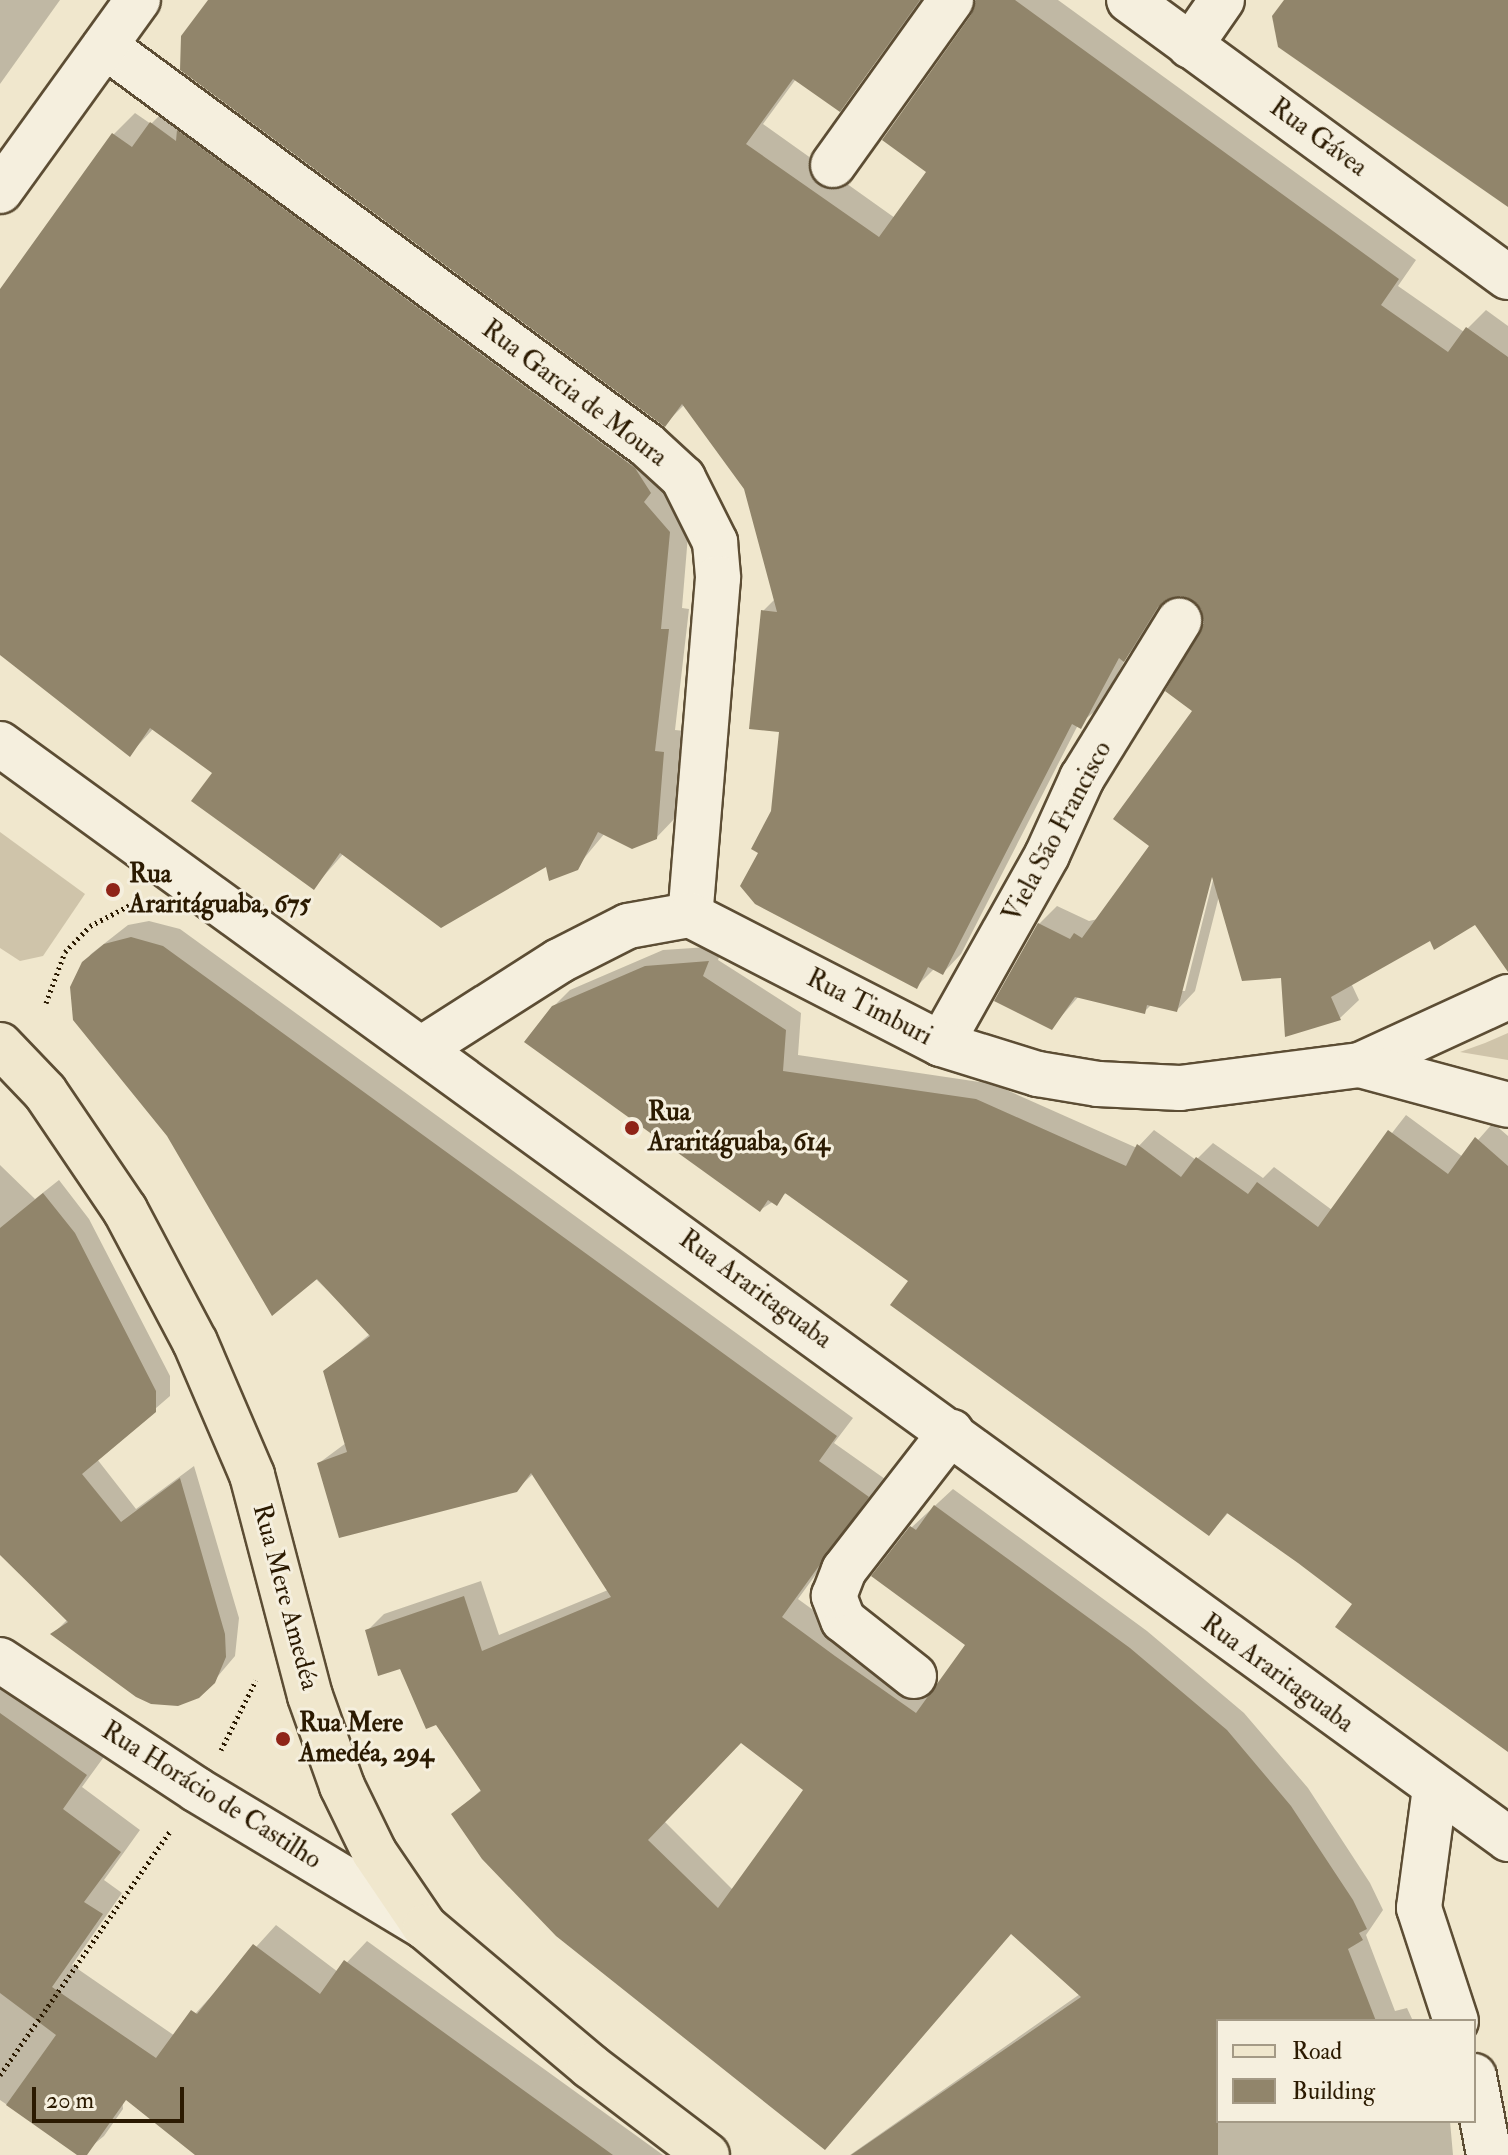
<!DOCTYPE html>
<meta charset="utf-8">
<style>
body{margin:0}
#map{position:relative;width:1508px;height:2155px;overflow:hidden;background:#f0e7cd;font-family:"IM FELL Double Pica",serif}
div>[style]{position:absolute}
.green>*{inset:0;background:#cfc4aa}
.shadow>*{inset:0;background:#0003}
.building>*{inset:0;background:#91856b}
.path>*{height:5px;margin-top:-2.5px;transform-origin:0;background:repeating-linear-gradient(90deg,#2b1a01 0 2px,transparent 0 6px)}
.roads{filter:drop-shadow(2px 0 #5c4d34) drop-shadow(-2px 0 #5c4d34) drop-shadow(0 2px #5c4d34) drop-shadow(0 -2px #5c4d34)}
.minor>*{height:44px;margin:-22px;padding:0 22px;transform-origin:22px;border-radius:22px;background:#f5efde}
.major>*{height:44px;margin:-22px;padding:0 22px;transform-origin:22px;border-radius:22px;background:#f0e7cd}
.dots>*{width:22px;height:22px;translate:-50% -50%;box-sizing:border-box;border:4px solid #f5efde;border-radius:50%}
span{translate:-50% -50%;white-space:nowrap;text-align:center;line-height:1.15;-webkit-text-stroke:6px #f5efde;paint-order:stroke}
.street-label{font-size:26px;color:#2b1a01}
.poi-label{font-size:26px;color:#2b1a01;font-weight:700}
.left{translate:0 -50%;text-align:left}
.legend{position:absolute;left:1216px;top:2019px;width:260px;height:104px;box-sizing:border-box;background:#f5efde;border:2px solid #a49a86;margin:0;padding:10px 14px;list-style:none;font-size:24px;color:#2b1a01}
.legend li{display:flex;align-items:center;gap:16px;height:40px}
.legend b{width:40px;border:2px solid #a49a86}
.scale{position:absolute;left:32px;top:2087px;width:152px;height:36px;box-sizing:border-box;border:4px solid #2b1a01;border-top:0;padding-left:10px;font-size:24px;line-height:28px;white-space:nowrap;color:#2b1a01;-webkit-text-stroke:6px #f5efde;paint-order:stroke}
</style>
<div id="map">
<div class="green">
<div style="clip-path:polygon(0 832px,85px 894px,43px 956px,20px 961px,0 948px)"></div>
<div style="clip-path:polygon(1508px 1033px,1508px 1060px,1460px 1052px,1485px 1043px)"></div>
</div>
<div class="shadow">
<div style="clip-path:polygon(0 0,60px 0,0 84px)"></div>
<div style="clip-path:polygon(evenodd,210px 0,923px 0,840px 109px,796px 79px,763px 124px,895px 218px,929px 172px,975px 0,1058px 0,1416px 260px,1398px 286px,1464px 332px,1486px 310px,1508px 326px,1508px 935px,1476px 922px,1430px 939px,1351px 983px,1359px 1000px,1340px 1018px,1287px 1035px,1283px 976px,1219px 896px,1195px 991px,1177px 1010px,1152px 1004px,1144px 1012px,1079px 996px,1051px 1028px,1039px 924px,1057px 906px,1089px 921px,1098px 919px,1152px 846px,1195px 710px,1203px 607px,1181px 594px,1173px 596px,1126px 658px,1099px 708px,1078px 725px,961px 954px,943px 973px,935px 968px,916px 987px,773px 811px,782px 731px,763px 611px,775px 599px,746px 488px,684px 405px,664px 425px,210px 0,1212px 867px,1216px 868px,1185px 991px,1180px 991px,1212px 867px)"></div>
<div style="clip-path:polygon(172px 103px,652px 443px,690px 511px,682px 608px,689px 609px,675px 730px,685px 731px,677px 816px,656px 838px,605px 833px,576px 868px,344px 853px,314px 887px,214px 772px,154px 728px,130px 754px,0 653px,0 293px,114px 134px,135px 113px,151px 124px)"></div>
<div style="clip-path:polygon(evenodd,149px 921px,180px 929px,853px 1418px,834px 1443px,885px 1479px,798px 1599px,900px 1673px,931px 1695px,967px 1644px,874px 1576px,912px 1527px,953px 1489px,1147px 1631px,1244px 1713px,1308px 1788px,1370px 1883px,1383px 1910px,1366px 1935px,1395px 2011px,1407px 2008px,1413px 2021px,1218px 2021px,1218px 2121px,1450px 2121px,1453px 2155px,850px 2155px,1080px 1994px,1012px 1932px,825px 2148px,454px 1814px,482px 1789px,401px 1666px,367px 1631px,384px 1614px,481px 1581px,499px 1635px,608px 1590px,534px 1473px,516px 1490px,319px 1463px,346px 1443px,325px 1372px,371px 1333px,169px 1135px,73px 1014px,78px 972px,91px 954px,128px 925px,149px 921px,741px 1740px,806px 1790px,733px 1890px,664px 1821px,741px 1740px)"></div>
<div style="clip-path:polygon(723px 946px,718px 960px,801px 1013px,798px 1055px,993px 1084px,1137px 1148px,1154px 1130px,1196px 1160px,1213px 1143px,1263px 1178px,1274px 1167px,1332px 1210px,1406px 1115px,1463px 1157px,1493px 1123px,1508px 1136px,1508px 1744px,1355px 1603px,1229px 1512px,1209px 1534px,911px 1281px,788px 1192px,760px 1210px,553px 1007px,570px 990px,663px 950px)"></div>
<div style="clip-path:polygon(0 1165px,35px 1199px,59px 1180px,89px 1219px,170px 1376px,170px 1396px,97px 1459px,136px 1509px,194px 1466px,239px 1618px,235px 1656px,207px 1689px,53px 1634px,68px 1619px,0 1552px)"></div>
<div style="clip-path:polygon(0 1677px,106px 1754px,82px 1787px,140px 1830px,104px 1880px,122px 1893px,72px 1965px,175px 2036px,276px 1925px,338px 1972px,367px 1941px,663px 2155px,198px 2155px,122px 2095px,123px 2109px,104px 2136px,81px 2155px,0 2100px)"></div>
</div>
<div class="building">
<div style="clip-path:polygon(208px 0,920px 0,840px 112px,793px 79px,746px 144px,879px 237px,926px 172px,882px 140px,971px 15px,976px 0,1015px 0,1399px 279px,1381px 305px,1448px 352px,1466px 327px,1508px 357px,1508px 972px,1475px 925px,1434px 950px,1430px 941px,1331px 997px,1341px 1020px,1285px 1037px,1281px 978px,1242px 981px,1212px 877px,1177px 1012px,1147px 1005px,1145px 1014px,1075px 997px,1052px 1030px,994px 1001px,1038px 923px,1070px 939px,1074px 933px,1082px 938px,1149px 846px,1113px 819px,1192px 711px,1165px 691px,1204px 623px,1201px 609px,1181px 596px,1158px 607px,1124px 662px,1119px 658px,1081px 729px,1072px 724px,943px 975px,928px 967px,917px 989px,755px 904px,740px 886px,758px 853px,751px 849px,771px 811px,779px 732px,749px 729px,761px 610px,777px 612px,744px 489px,682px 404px,665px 427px,180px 70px,181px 36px)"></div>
<div style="clip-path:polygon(1284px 0,1508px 0,1508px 207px,1278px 47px,1272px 16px)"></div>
<div style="clip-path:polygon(150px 122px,176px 141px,177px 130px,635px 468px,651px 493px,644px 502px,670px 532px,661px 629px,669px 629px,655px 751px,664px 752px,657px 839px,632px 849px,598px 832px,578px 870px,549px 881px,546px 867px,441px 928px,340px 853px,314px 890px,191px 801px,212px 773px,150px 728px,130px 757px,0 655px,0 289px,112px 133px,132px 147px)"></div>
<div style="clip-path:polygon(evenodd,131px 937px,163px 946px,837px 1436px,819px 1461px,869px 1497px,782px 1617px,835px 1656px,916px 1713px,965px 1645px,871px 1576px,910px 1526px,916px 1530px,934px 1505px,1130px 1648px,1227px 1730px,1291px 1806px,1353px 1900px,1367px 1929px,1359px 1933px,1363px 1940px,1348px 1949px,1376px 2021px,1218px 2021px,1218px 2155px,851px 2155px,1081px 1997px,1011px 1934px,825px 2150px,556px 1936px,482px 1859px,451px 1814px,481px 1791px,436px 1725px,426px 1729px,400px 1669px,378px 1676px,365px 1630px,464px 1596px,482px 1651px,611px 1597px,531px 1473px,517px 1492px,339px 1538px,317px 1463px,347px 1452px,323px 1371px,370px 1336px,317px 1279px,272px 1316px,167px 1136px,73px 1020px,70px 987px,82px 962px,104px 944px,131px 937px,741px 1743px,803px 1790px,718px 1908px,648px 1840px,741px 1743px)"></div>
<div style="clip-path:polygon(709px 961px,703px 976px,786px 1030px,783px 1071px,976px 1099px,1126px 1166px,1137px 1144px,1181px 1177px,1196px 1157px,1248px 1194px,1257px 1182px,1318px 1227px,1388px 1130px,1448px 1174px,1475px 1137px,1508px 1166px,1508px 1752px,1335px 1627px,1352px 1604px,1298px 1563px,1227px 1513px,1209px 1536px,890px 1305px,908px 1281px,848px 1238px,785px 1193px,777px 1206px,768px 1200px,760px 1212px,524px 1042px,552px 1006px,645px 966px)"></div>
<div style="clip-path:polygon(43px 1193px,75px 1233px,156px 1391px,156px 1412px,82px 1474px,121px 1522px,180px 1478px,225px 1634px,226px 1657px,215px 1683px,199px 1698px,178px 1706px,151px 1704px,136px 1697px,50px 1634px,68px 1622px,0 1555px,0 1228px)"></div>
<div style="clip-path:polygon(0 1713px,87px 1775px,63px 1809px,121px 1852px,84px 1902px,103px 1914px,52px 1987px,156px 2058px,191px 2010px,197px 2014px,253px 1944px,320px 1994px,344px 1960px,613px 2155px,195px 2155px,126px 2100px,87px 2155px,77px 2155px,6px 2105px,56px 2035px,0 1993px)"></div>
</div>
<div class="path">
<div style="left:46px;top:1003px;width:54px;rotate:-69.6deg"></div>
<div style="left:65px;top:952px;width:36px;rotate:-46deg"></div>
<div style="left:90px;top:926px;width:50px;rotate:-27.6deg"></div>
<div style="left:221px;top:1750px;width:78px;rotate:-63.4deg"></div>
<div style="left:0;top:2075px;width:299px;rotate:-55.1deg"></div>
</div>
<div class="roads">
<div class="minor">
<div style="left:1129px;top:0;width:469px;rotate:36.2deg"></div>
<div style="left:105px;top:46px;width:673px;rotate:36.36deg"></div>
<div style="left:647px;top:445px;width:49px;rotate:42.5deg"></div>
<div style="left:683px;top:478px;width:72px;rotate:63.4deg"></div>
<div style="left:715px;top:542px;width:36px;rotate:85deg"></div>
<div style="left:718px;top:578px;width:338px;rotate:94.7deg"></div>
<div style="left:1190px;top:46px;width:56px;rotate:-55.2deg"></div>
<div style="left:833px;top:165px;width:203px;rotate:-54.4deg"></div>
<div style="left:0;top:191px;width:236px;rotate:-54.2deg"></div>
<div style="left:0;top:744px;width:1864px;rotate:35.98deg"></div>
<div style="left:941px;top:1044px;width:217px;rotate:-60.7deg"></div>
<div style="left:1047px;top:855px;width:85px;rotate:-65.6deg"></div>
<div style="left:1082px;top:778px;width:185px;rotate:-58.3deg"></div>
<div style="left:421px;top:1049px;width:164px;rotate:-32.5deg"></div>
<div style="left:559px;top:961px;width:77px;rotate:-26.9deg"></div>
<div style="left:628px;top:926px;width:63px;rotate:-10.1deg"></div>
<div style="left:690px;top:915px;width:282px;rotate:27.2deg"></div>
<div style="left:941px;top:1044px;width:102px;rotate:17.2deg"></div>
<div style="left:1038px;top:1074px;width:61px;rotate:9.5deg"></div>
<div style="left:1098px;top:1084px;width:82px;rotate:2.8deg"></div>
<div style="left:1180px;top:1088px;width:181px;rotate:-7.3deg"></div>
<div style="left:1360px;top:1065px;width:163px;rotate:-24.7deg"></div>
<div style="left:1360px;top:1065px;width:153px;rotate:15.1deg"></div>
<div style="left:0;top:1660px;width:236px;rotate:33.4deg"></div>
<div style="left:197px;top:1790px;width:266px;rotate:31deg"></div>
<div style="left:914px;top:1676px;width:90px;rotate:-141.7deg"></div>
<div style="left:843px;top:1620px;width:26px;rotate:-111deg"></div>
<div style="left:834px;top:1596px;width:28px;rotate:-69deg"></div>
<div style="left:844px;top:1570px;width:175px;rotate:-52.2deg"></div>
<div style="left:1435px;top:1788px;width:121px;rotate:97.6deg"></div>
<div style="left:1419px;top:1908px;width:119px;rotate:71.9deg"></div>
<div style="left:1474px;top:2076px;width:80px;rotate:79.2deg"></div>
</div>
<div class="major">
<div style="left:0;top:1045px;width:65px;rotate:46.2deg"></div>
<div style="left:45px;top:1092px;width:143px;rotate:55.9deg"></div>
<div style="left:125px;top:1210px;width:149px;rotate:62.1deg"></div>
<div style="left:195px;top:1342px;width:145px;rotate:66.8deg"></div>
<div style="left:252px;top:1475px;width:228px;rotate:75.3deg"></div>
<div style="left:310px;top:1696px;width:96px;rotate:70.4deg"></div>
<div style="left:342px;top:1786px;width:73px;rotate:64.1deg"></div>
<div style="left:374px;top:1852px;width:91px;rotate:55.8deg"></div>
<div style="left:425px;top:1927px;width:216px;rotate:40.1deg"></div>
<div style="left:590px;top:2066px;width:147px;rotate:37.3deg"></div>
</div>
</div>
<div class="dots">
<div style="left:113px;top:890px;background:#8f2418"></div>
<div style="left:632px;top:1128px;background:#8f2418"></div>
<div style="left:283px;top:1739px;background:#8f2418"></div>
</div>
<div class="street-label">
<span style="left:1318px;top:138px;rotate:36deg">Rua Gávea</span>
<span style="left:574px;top:394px;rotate:37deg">Rua Garcia de Moura</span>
<span style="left:1058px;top:832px;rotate:-62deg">Viela São Francisco</span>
<span style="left:869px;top:1008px;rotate:27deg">Rua Timburi</span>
<span style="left:755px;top:1290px;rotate:36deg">Rua Araritaguaba</span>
<span style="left:285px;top:1597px;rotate:75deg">Rua Mere Amedéa</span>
<span style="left:1277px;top:1674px;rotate:36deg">Rua Araritaguaba</span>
<span style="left:211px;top:1796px;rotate:32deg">Rua Horácio de Castilho</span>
</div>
<div class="poi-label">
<span class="left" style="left:129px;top:890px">Rua<br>Araritáguaba, 675</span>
<span class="left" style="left:648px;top:1128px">Rua<br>Araritáguaba, 614</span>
<span class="left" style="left:299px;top:1739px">Rua Mere<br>Amedéa, 294</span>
</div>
<ul class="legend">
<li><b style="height:10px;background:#f0e7cd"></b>Road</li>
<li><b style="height:22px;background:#91856b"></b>Building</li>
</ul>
<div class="scale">20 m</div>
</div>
